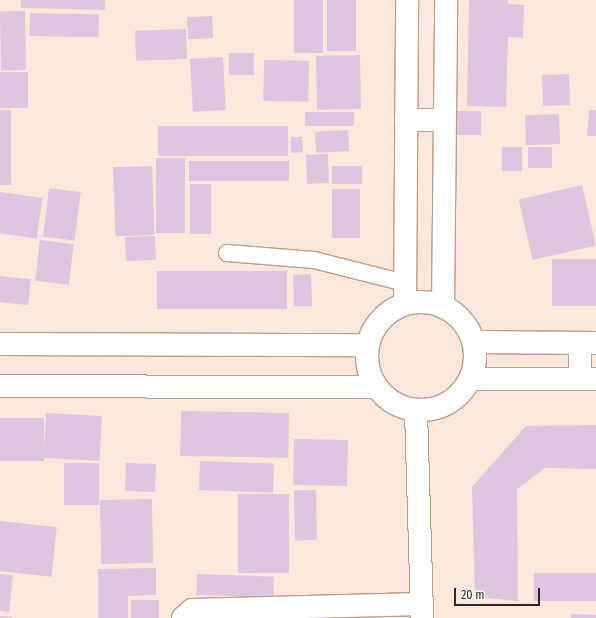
<!DOCTYPE html>
<style>
body{margin:0}
#map{position:relative;width:596px;height:618px;overflow:hidden;background:#fbe8dc;font-family:"Fira Sans Condensed",sans-serif}
div>[style]{position:absolute}
.building>*{inset:0;background:#dec6e0;transform-origin:0 0}
.roads{filter:drop-shadow(1px 0 #bb9e8b) drop-shadow(-1px 0 #bb9e8b) drop-shadow(0 1px #bb9e8b) drop-shadow(0 -1px #bb9e8b)}
.lane>*{height:16px;margin:-8px;padding:0 8px;transform-origin:8px;border-radius:8px;background:#fff}
.street>*{height:22px;margin:-11px;padding:0 11px;transform-origin:11px;border-radius:11px;background:#fff}
.secondary>*{height:22px;margin:-11px;padding:0 11px;transform-origin:11px;border-radius:11px;background:#fff}
.secondary>.ring{margin:-11px;padding:0;box-sizing:content-box;background:none;border:22px solid #fff;border-radius:50%}
span{translate:-50% -50%;white-space:nowrap;text-align:center;line-height:1.15;-webkit-text-stroke:4px #fef8f4;paint-order:stroke}
.scale{position:absolute;left:454px;top:588px;width:86px;height:18px;box-sizing:border-box;border:2px solid #32271f;border-top:0;padding-left:5px;font-size:12px;line-height:14px;white-space:nowrap;color:#32271f;-webkit-text-stroke:3px #fef8f4;paint-order:stroke}
</style>
<div id="map">
<div class="building">
<div style="clip-path:polygon(21px 0,105px 0,105px 10px,21px 8px)"></div>
<div style="left:294px;top:0;width:29px;height:53px"></div>
<div style="left:327px;top:0;width:29px;height:51px"></div>
<div style="clip-path:polygon(469px 0,508px 0,508px 4px,524px 5px,523px 38px,508px 37px,506px 107px,467px 106px)"></div>
<div style="left:25px;top:11px;width:59px;height:25px;rotate:89deg"></div>
<div style="left:30px;top:13px;width:69px;height:23px;rotate:1deg"></div>
<div style="left:212px;top:16px;width:22px;height:25px;rotate:87deg"></div>
<div style="left:186px;top:29px;width:30px;height:51px;rotate:88deg"></div>
<div style="left:229px;top:53px;width:25px;height:22px"></div>
<div style="left:360px;top:55px;width:54px;height:44px;rotate:89deg"></div>
<div style="left:223px;top:57px;width:53px;height:33px;rotate:87deg"></div>
<div style="left:264px;top:60px;width:45px;height:41px;rotate:1deg"></div>
<div style="left:0;top:72px;width:28px;height:36px"></div>
<div style="left:569px;top:74px;width:31px;height:27px;rotate:88deg"></div>
<div style="left:0;top:110px;width:11px;height:75px"></div>
<div style="clip-path:polygon(589px 110px,596px 110px,596px 136px,587px 136px)"></div>
<div style="left:453px;top:111px;width:28px;height:24px"></div>
<div style="left:354px;top:112px;width:14px;height:49px;rotate:90deg"></div>
<div style="left:559px;top:114px;width:30px;height:34px;rotate:88deg"></div>
<div style="left:158px;top:126px;width:130px;height:30px"></div>
<div style="left:348px;top:130px;width:21px;height:33px;rotate:87deg"></div>
<div style="clip-path:polygon(291px 137px,302px 137px,303px 152px,291px 153px)"></div>
<div style="left:502px;top:147px;width:20px;height:24px"></div>
<div style="left:528px;top:147px;width:24px;height:21px"></div>
<div style="left:328px;top:154px;width:29px;height:22px;rotate:88deg"></div>
<div style="left:156px;top:158px;width:29px;height:75px"></div>
<div style="left:189px;top:161px;width:100px;height:20px"></div>
<div style="left:152px;top:166px;width:69px;height:39px;rotate:88deg"></div>
<div style="left:362px;top:166px;width:18px;height:30px;rotate:90deg"></div>
<div style="left:190px;top:184px;width:21px;height:50px"></div>
<div style="left:582px;top:185px;width:62px;height:65px;rotate:77deg"></div>
<div style="left:49px;top:188px;width:32px;height:49px;rotate:7deg"></div>
<div style="left:332px;top:189px;width:28px;height:49px"></div>
<div style="left:0;top:192px;width:43px;height:41px;rotate:8deg"></div>
<div style="left:155px;top:236px;width:24px;height:30px;rotate:88deg"></div>
<div style="left:40px;top:240px;width:34px;height:41px;rotate:7deg"></div>
<div style="left:596px;top:259px;width:47px;height:44px;rotate:90deg"></div>
<div style="left:287px;top:271px;width:38px;height:130px;rotate:90deg"></div>
<div style="left:311px;top:274px;width:32px;height:18px;rotate:88deg"></div>
<div style="left:0;top:276px;width:31px;height:26px;rotate:6deg"></div>
<div style="left:181px;top:411px;width:108px;height:45px;rotate:1deg"></div>
<div style="left:46px;top:413px;width:56px;height:45px;rotate:3deg"></div>
<div style="left:0;top:418px;width:44px;height:43px"></div>
<div style="clip-path:polygon(596px 425px,596px 469px,545px 468px,517px 489px,518px 601px,475px 597px,472px 487px,526px 426px)"></div>
<div style="left:294px;top:439px;width:54px;height:46px;rotate:1deg"></div>
<div style="left:200px;top:461px;width:74px;height:29px;rotate:2deg"></div>
<div style="left:64px;top:463px;width:35px;height:42px"></div>
<div style="left:126px;top:463px;width:30px;height:28px;rotate:2deg"></div>
<div style="left:316px;top:490px;width:50px;height:22px;rotate:89deg"></div>
<div style="left:289px;top:494px;width:79px;height:51px;rotate:90deg"></div>
<div style="left:152px;top:499px;width:64px;height:52px;rotate:89deg"></div>
<div style="left:0;top:521px;width:57px;height:50px;rotate:6deg"></div>
<div style="clip-path:polygon(156px 568px,156px 595px,128px 596px,128px 618px,98px 618px,98px 569px)"></div>
<div style="left:534px;top:573px;width:62px;height:28px"></div>
<div style="clip-path:polygon(0 574px,13px 575px,9px 612px,0 611px)"></div>
<div style="left:197px;top:574px;width:77px;height:21px;rotate:2deg"></div>
<div style="left:159px;top:600px;width:18px;height:28px;rotate:90deg"></div>
<div style="clip-path:polygon(571px 614px,596px 615px,596px 618px,571px 618px)"></div>
<div style="clip-path:polygon(0 616px,12px 617px,12px 618px,0 618px)"></div>
</div>
<div class="roads">
<div class="lane">
<div style="left:227px;top:253px;width:87px;rotate:4.6deg"></div>
<div style="left:314px;top:260px;width:94px;rotate:14.2deg"></div>
</div>
<div class="street">
<div style="left:416px;top:411px;width:207px;rotate:88.3deg"></div>
<div style="left:183px;top:618px;width:12px;rotate:-42deg"></div>
<div style="left:192px;top:610px;width:229px;rotate:-1.5deg"></div>
</div>
<div class="secondary">
<div style="left:406px;top:120px;width:39px"></div>
<div class="ring" style="left:367px;top:302px;width:86px;height:86px"></div>
<div style="left:405px;top:304px;width:304px;rotate:-89.6deg"></div>
<div style="left:443px;top:307px;width:307px;rotate:-89.4deg"></div>
<div style="left:474px;top:342px;width:122px;rotate:0.5deg"></div>
<div style="left:0;top:344px;width:368px;rotate:0.2deg"></div>
<div style="left:470px;top:379px;width:126px"></div>
<div style="left:580px;top:379px;width:36px;rotate:-90deg"></div>
<div style="left:0;top:386px;width:375px;rotate:0.2deg"></div>
</div>
</div>
<div class="scale">20 m</div>
</div>
